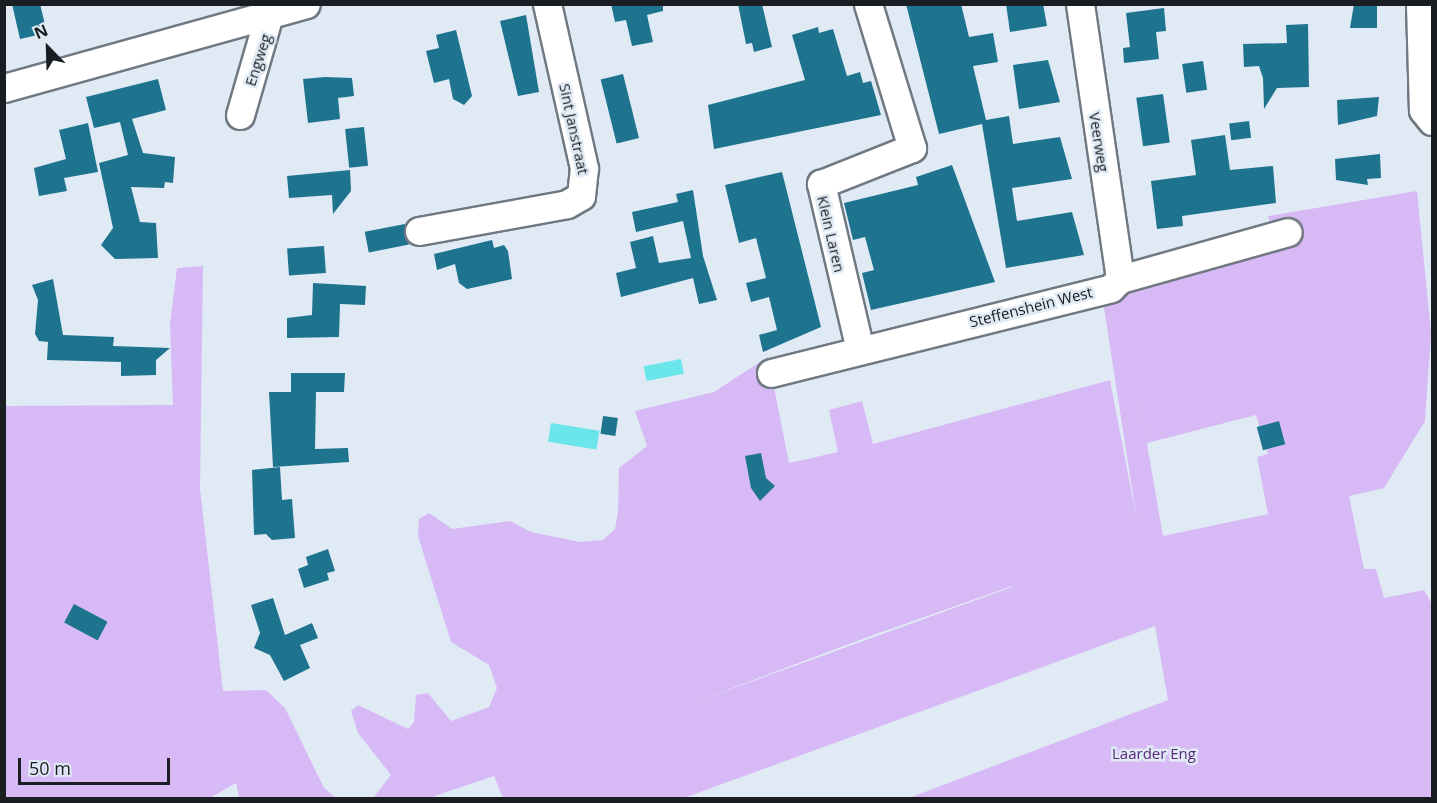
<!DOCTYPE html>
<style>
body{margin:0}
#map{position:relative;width:1437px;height:803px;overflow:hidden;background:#e0eaf5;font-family:"Open Sans",sans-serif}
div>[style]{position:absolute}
.green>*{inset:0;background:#d7baf5}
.water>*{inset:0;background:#6ae6ea;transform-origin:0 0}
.building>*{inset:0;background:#1e738f;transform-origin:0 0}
.roads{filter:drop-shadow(2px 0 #707982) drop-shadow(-2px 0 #707982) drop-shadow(0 2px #707982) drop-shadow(0 -2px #707982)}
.minor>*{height:27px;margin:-13.5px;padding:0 13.5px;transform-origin:13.5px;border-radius:13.5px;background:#fff}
span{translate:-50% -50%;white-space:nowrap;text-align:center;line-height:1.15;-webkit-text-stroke:5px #e0eaf5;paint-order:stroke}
.street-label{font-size:15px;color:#1a1d21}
.park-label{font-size:15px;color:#57277c}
.frame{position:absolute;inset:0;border:6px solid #1a1d21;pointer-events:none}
.north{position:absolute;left:18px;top:18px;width:60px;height:60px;-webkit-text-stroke:4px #e0eaf5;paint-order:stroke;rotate:337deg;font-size:16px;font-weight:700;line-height:24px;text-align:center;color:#1a1d21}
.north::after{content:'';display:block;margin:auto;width:21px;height:27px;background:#1a1d21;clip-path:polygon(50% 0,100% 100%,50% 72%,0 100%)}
.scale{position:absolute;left:18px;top:758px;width:152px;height:27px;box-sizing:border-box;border:3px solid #1a1d21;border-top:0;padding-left:8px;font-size:18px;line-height:21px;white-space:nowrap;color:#1a1d21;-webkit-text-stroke:4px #e0eaf5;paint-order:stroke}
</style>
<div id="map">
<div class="green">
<div style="clip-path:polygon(evenodd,1417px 191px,1431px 333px,1425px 421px,1384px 488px,1349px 496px,1364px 569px,1376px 569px,1384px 598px,1424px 590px,1432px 604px,1432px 798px,909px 798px,1168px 700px,1155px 626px,684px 798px,503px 798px,494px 776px,429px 798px,373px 798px,391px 775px,358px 733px,351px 711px,358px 705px,408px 729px,414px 722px,416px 695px,428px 693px,451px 721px,489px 707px,497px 688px,489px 665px,451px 642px,418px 536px,419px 519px,429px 513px,452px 529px,510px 521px,531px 532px,580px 542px,603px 540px,615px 529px,618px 512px,619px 468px,647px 446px,635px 411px,714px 392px,768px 357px,789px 463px,838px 452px,829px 410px,862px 401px,873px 444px,1110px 380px,1137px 521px,1102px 295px,1275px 241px,1268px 216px,1417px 191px,1138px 392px,1147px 443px,1256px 415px,1268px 454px,1257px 457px,1268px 514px,1163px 536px,1138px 392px,1417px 191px,1012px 586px,1012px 587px,695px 702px,865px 638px,1012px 586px)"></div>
<div style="clip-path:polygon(203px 266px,200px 488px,223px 691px,266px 690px,285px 708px,324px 788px,336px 798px,239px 798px,236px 783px,210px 798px,5px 798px,4px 406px,173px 405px,170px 324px,177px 268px)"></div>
</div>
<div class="water">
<div style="left:681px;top:359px;width:15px;height:38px;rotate:79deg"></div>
<div style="left:551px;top:423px;width:49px;height:19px;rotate:9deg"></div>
</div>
<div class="building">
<div style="clip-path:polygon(12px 4px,40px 4px,47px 33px,20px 39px)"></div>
<div style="clip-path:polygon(611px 4px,663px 4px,663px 11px,647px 15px,653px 42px,632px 46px,626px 20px,615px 22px)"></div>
<div style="clip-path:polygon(738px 4px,762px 4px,772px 47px,754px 52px,752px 43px,746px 44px)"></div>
<div style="clip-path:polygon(906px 4px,961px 4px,969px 37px,993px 33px,998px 62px,973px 66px,986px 120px,1009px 116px,1013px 144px,1060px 137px,1072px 179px,1012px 188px,1017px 221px,1072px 212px,1084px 255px,1006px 268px,982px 124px,939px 134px)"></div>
<div style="clip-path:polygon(1006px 4px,1043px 4px,1047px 26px,1010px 32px)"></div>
<div style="clip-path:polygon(1354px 4px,1377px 4px,1377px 28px,1350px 28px)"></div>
<div style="clip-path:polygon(1164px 8px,1166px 31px,1156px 32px,1159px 59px,1124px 63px,1123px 48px,1130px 47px,1126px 13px)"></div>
<div style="clip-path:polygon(526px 15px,539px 92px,518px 96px,500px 21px)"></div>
<div style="clip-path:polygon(1308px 24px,1309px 87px,1277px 88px,1264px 109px,1263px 78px,1259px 66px,1244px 67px,1243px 44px,1287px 43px,1286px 25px)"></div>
<div style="clip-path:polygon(818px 27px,819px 33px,833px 29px,847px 76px,860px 72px,863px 83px,871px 81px,881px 115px,714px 149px,708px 105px,805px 80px,792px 35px)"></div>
<div style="clip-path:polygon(456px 30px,472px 96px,464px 105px,453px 99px,449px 79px,434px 83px,426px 51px,439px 48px,436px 35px)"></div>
<div style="clip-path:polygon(1048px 60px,1060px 102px,1019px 109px,1013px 65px)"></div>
<div style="left:1203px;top:61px;width:29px;height:21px;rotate:82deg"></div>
<div style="left:623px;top:74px;width:66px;height:23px;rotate:76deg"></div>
<div style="clip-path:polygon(325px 77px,352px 78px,354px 96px,338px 98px,340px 119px,308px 123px,303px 79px)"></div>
<div style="clip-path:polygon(158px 79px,166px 110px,132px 119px,143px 153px,175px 157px,173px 183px,165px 182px,164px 188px,131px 187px,140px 222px,156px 223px,158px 258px,115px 259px,101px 245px,113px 228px,99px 163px,128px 155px,120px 122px,94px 128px,86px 97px)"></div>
<div style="left:1163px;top:94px;width:49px;height:27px;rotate:82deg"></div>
<div style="clip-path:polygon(1379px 97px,1377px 116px,1338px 125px,1337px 100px)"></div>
<div style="left:1249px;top:121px;width:17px;height:20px;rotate:83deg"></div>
<div style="clip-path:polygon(88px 123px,98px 172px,64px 178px,67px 191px,39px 196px,34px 168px,66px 159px,59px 130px)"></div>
<div style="left:364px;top:127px;width:39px;height:19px;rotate:84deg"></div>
<div style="clip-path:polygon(1225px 135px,1230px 170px,1273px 166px,1276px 203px,1182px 216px,1183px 226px,1157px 229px,1151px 181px,1196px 175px,1191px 140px)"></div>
<div style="clip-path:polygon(1380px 154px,1381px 178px,1367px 179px,1368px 185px,1336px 180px,1335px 159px)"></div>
<div style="clip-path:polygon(952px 165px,995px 282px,871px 310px,862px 273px,874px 270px,865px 237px,853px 240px,844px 203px,918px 185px,916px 177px)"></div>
<div style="clip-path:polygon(350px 170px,351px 191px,333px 214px,332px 195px,289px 198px,287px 176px)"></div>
<div style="clip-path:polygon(782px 172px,821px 327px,763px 352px,759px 335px,777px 330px,769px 297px,751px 302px,746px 283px,766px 278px,756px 238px,739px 243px,725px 185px)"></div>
<div style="clip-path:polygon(693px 190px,703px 256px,717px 300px,699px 304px,693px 278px,621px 297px,616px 273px,636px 268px,630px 242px,653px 236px,659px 263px,691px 258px,683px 221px,636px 232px,632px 212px,678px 202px,676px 194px)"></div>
<div style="left:405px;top:224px;width:21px;height:41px;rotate:79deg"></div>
<div style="clip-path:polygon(492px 240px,494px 248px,504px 245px,508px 251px,512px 279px,467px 289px,459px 283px,455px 264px,437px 270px,434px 254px)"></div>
<div style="left:324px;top:246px;width:27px;height:37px;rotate:86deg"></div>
<div style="clip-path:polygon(53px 279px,63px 335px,114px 337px,113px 346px,170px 348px,156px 360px,156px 375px,121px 376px,121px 362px,47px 360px,48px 342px,39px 341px,35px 334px,38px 300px,32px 285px)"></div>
<div style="clip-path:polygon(313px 283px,366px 286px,365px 305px,340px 304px,339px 337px,287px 338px,287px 318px,312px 315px)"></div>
<div style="clip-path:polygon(291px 373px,345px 373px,344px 392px,316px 392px,315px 449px,348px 448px,349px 462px,273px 467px,269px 392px,291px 392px)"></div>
<div style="left:603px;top:416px;width:15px;height:18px;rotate:8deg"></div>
<div style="left:1279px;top:421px;width:24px;height:23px;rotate:75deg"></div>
<div style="clip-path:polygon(761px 453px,766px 478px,775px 486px,760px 501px,751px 488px,745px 456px)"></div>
<div style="clip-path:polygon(280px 467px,282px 500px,292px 499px,295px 538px,272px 540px,266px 534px,254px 535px,252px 470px)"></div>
<div style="clip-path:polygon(328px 549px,335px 571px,327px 573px,329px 580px,304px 588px,298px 569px,308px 565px,306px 557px)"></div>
<div style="clip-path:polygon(273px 598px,285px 635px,312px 623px,318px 638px,300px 645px,310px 668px,284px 681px,270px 655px,254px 648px,260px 633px,251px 605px)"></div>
<div style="left:74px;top:604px;width:38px;height:21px;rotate:28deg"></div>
</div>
<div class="roads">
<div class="minor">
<div style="left:1080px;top:4px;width:278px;rotate:81.7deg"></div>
<div style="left:1420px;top:4px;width:106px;rotate:88.4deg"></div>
<div style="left:1423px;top:110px;width:14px;rotate:51deg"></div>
<div style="left:4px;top:88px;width:313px;rotate:-15.5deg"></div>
<div style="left:240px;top:115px;width:116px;rotate:-73.9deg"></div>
<div style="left:419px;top:231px;width:150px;rotate:-10.3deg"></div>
<div style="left:567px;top:204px;width:16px;rotate:-30deg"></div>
<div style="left:581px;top:196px;width:28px;rotate:-84deg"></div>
<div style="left:584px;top:168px;width:168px;rotate:-102.7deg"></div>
<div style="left:860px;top:350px;width:171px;rotate:-103.2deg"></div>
<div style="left:821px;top:184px;width:98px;rotate:-21.6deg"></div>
<div style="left:912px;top:148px;width:151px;rotate:-107deg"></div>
<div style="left:771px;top:373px;width:350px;rotate:-14deg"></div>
<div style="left:1111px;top:288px;width:13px;rotate:-45deg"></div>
<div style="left:1120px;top:279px;width:174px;rotate:-15.6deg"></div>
</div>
</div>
<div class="street-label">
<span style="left:258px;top:60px;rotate:-72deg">Engweg</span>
<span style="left:574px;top:129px;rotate:78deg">Sint Janstraat</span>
<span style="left:1099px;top:142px;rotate:81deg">Veerweg</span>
<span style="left:831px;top:234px;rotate:77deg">Klein Laren</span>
<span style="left:1031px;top:307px;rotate:-14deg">Steffenshein West</span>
</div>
<div class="park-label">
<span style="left:1154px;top:754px">Laarder Eng</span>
</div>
<div class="frame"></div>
<div class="north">N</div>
<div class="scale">50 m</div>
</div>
